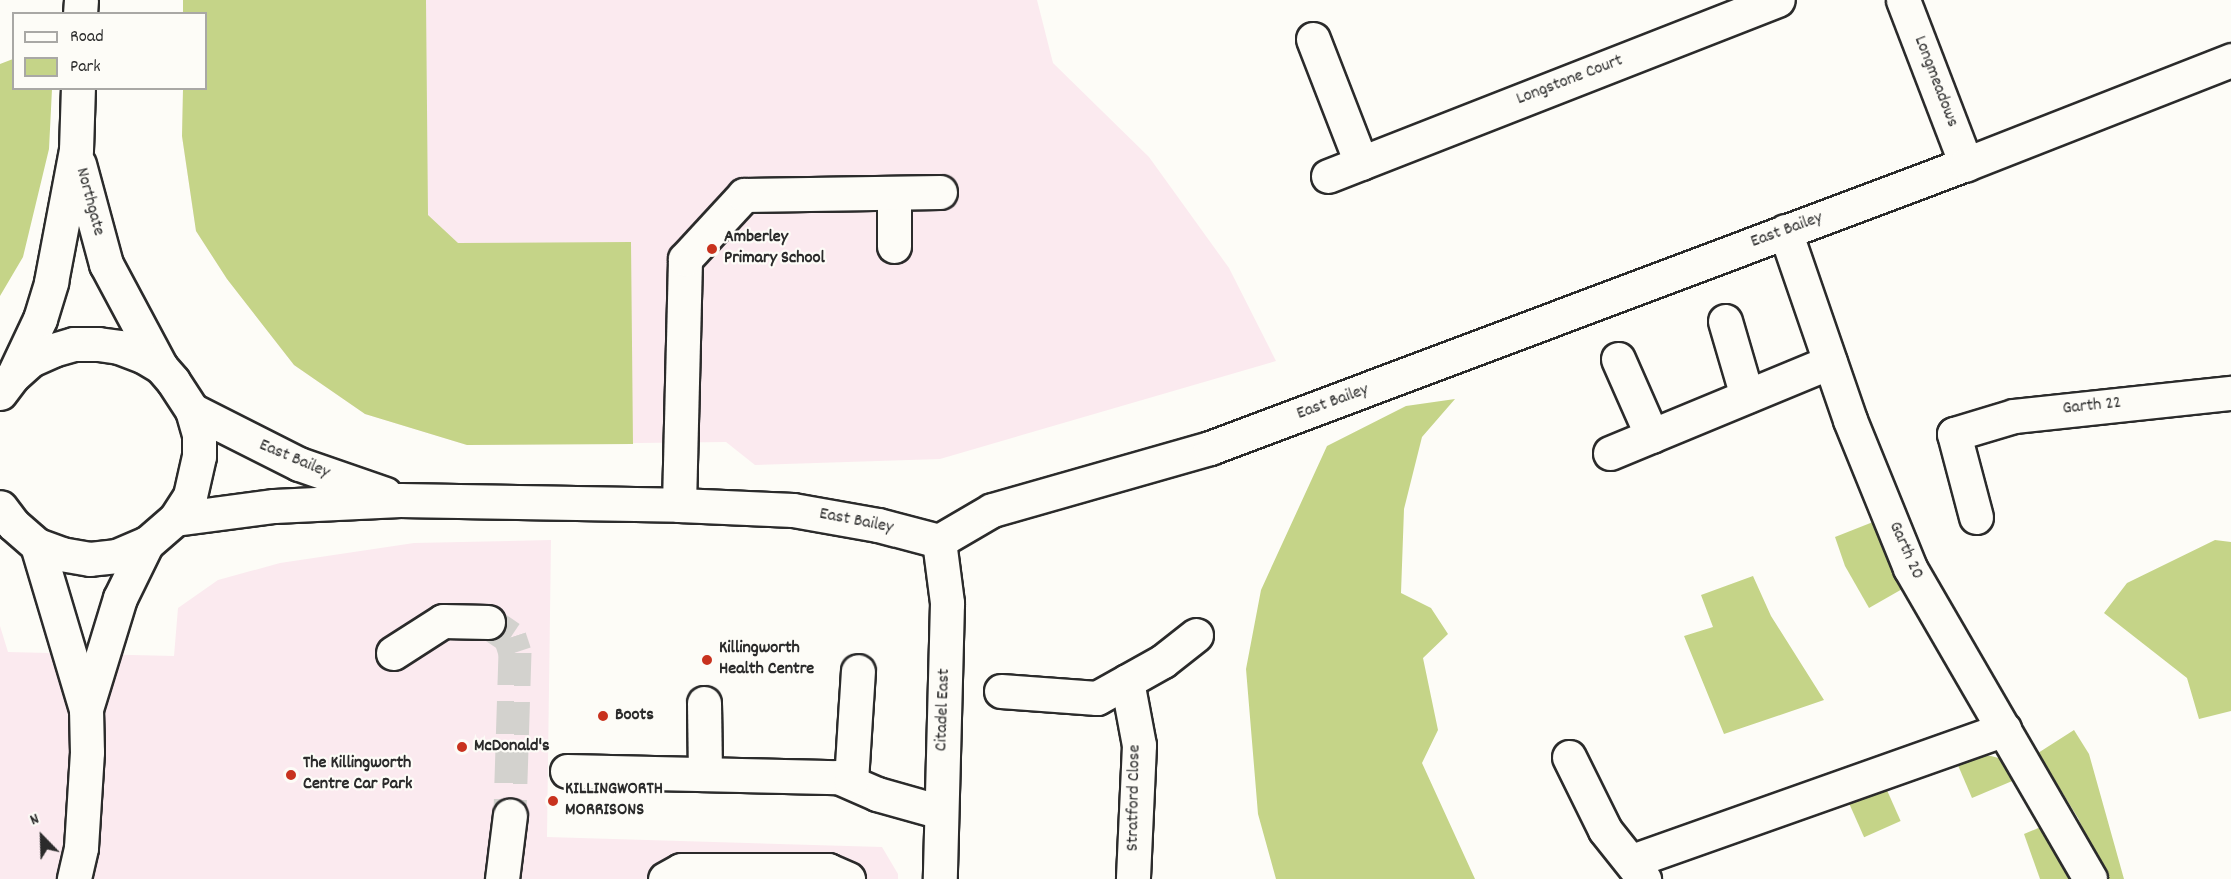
<!DOCTYPE html>
<style>
body{margin:0}
#map{position:relative;width:2231px;height:879px;overflow:hidden;background:#fdfcf7;font-family:Dekko,sans-serif}
div>[style]{position:absolute}
.built>*{inset:0;background:#fbeaef}
.green>*{inset:0;background:#c5d488;transform-origin:0 0}
.minor-tunnel>*{height:33px;margin-top:-16.5px;transform-origin:0;background:repeating-linear-gradient(90deg,#d3d2ce 0 33px,transparent 0 49px)}
.roads{filter:drop-shadow(2px 0 #2b2b2b) drop-shadow(-2px 0 #2b2b2b) drop-shadow(0 2px #2b2b2b) drop-shadow(0 -2px #2b2b2b)}
.minor>*{height:33px;margin:-16.5px;padding:0 16.5px;transform-origin:16.5px;border-radius:16.5px;background:#fdfcf7}
.dots>*{width:16px;height:16px;translate:-50% -50%;box-sizing:border-box;border:3px solid #fdfcf7;border-radius:50%}
span{translate:-50% -50%;white-space:nowrap;text-align:center;line-height:1.15;-webkit-text-stroke:4.5px #fdfcf7;paint-order:stroke}
.street-label{font-size:18px;color:#2b2b2b}
.poi-label{font-size:18px;color:#2b2b2b;font-weight:700}
.left{translate:0 -50%;text-align:left}
.legend{position:absolute;left:12px;top:12px;width:195px;height:78px;box-sizing:border-box;background:#fdfcf7;border:2px solid #a9a8a5;margin:0;padding:8px 10px;list-style:none;font-size:18px;color:#2b2b2b}
.legend li{display:flex;align-items:center;gap:12px;height:30px}
.legend b{width:30px;border:2px solid #a9a8a5}
.north{position:absolute;left:12px;top:807px;width:60px;height:60px;-webkit-text-stroke:4px #fdfcf7;paint-order:stroke;rotate:337deg;font-size:16px;font-weight:700;line-height:24px;text-align:center;color:#2b2b2b}
.north::after{content:'';display:block;margin:auto;width:21px;height:27px;background:#2b2b2b;clip-path:polygon(50% 0,100% 100%,50% 72%,0 100%)}
</style>
<div id="map">
<div class="built">
<div style="clip-path:polygon(183px 0,1037px 0,1053px 63px,1149px 157px,1229px 268px,1276px 361px,940px 459px,755px 465px,726px 442px,467px 445px,365px 414px,294px 365px,227px 279px,196px 231px,182px 137px,183px 89px,206px 88px,206px 14px,183px 13px)"></div>
<div style="clip-path:polygon(551px 540px,547px 837px,882px 847px,898px 874px,898px 879px,0 879px,0 626px,8px 652px,174px 656px,178px 608px,218px 580px,280px 563px,414px 543px)"></div>
</div>
<div class="green">
<div style="clip-path:polygon(183px 0,426px 0,428px 215px,458px 243px,631px 242px,633px 444px,467px 445px,365px 414px,294px 365px,227px 279px,196px 231px,182px 136px,183px 89px,206px 88px,206px 14px,183px 13px)"></div>
<div style="clip-path:polygon(13px 59px,14px 88px,52px 89px,49px 149px,23px 257px,0 296px,0 64px)"></div>
<div style="clip-path:polygon(1455px 399px,1422px 437px,1404px 509px,1401px 593px,1431px 608px,1448px 634px,1423px 658px,1438px 730px,1422px 763px,1475px 879px,1276px 879px,1258px 814px,1246px 669px,1261px 590px,1327px 446px,1406px 406px)"></div>
<div style="clip-path:polygon(1873px 522px,1904px 588px,1869px 608px,1845px 566px,1835px 537px)"></div>
<div style="clip-path:polygon(2215px 540px,2231px 542px,2231px 711px,2199px 719px,2187px 678px,2104px 613px,2127px 583px)"></div>
<div style="clip-path:polygon(1753px 576px,1771px 616px,1824px 700px,1724px 734px,1684px 636px,1713px 627px,1701px 595px)"></div>
<div style="clip-path:polygon(2074px 730px,2089px 754px,2124px 879px,2107px 879px,2078px 818px,2038px 753px)"></div>
<div style="clip-path:polygon(1974px 756px,1991px 756px,2006px 760px,2017px 779px,1972px 798px,1957px 763px)"></div>
<div style="left:1886px;top:788px;width:36px;height:40px;rotate:66deg"></div>
<div style="clip-path:polygon(2043px 826px,2070px 879px,2040px 879px,2024px 834px)"></div>
</div>
<div class="minor-tunnel">
<div style="left:488px;top:622px;width:27px;rotate:34deg"></div>
<div style="left:510px;top:637px;width:16px;rotate:72deg"></div>
<div style="left:515px;top:652px;width:163px;rotate:91.8deg"></div>
</div>
<div class="roads">
<div class="minor">
<div style="left:1903px;top:0;width:176px;rotate:69deg"></div>
<div style="left:80px;top:14px;width:14px;rotate:-86deg"></div>
<div style="left:1313px;top:39px;width:133px;rotate:68.8deg"></div>
<div style="left:79px;top:164px;width:104px;rotate:74.9deg"></div>
<div style="left:106px;top:264px;width:117px;rotate:61.9deg"></div>
<div style="left:1328px;top:176px;width:483px;rotate:-21.4deg"></div>
<div style="left:894px;top:193px;width:53px;rotate:90deg"></div>
<div style="left:1785px;top:231px;width:200px;rotate:71deg"></div>
<div style="left:1850px;top:420px;width:160px;rotate:67.9deg"></div>
<div style="left:1910px;top:568px;width:359px;rotate:59.9deg"></div>
<div style="left:1725px;top:321px;width:78px;rotate:73.7deg"></div>
<div style="left:1618px;top:359px;width:84px;rotate:66.2deg"></div>
<div style="left:14px;top:374px;width:61px;rotate:-64.7deg"></div>
<div style="left:40px;top:319px;width:39px;rotate:-73deg"></div>
<div style="left:51px;top:282px;width:134px;rotate:-79.3deg"></div>
<div style="left:76px;top:150px;width:62px;rotate:-88.2deg"></div>
<div style="left:0;top:393px;width:21px;rotate:-53deg"></div>
<div style="left:13px;top:376px;width:24px;rotate:-42deg"></div>
<div style="left:31px;top:360px;width:24px;rotate:-24deg"></div>
<div style="left:53px;top:350px;width:22px;rotate:-16deg"></div>
<div style="left:74px;top:344px;width:24px"></div>
<div style="left:98px;top:344px;width:21px;rotate:8deg"></div>
<div style="left:119px;top:347px;width:26px;rotate:21deg"></div>
<div style="left:143px;top:356px;width:21px;rotate:31deg"></div>
<div style="left:161px;top:367px;width:18px;rotate:49deg"></div>
<div style="left:173px;top:381px;width:35px;rotate:57deg"></div>
<div style="left:192px;top:410px;width:26px;rotate:74deg"></div>
<div style="left:199px;top:435px;width:21px;rotate:90deg"></div>
<div style="left:199px;top:456px;width:41px;rotate:102.7deg"></div>
<div style="left:190px;top:496px;width:27px;rotate:123deg"></div>
<div style="left:175px;top:519px;width:37px;rotate:139deg"></div>
<div style="left:147px;top:543px;width:33px;rotate:157deg"></div>
<div style="left:117px;top:556px;width:27px;rotate:174deg"></div>
<div style="left:90px;top:559px;width:28px;rotate:-170deg"></div>
<div style="left:62px;top:554px;width:27px;rotate:-160deg"></div>
<div style="left:37px;top:545px;width:32px;rotate:-139deg"></div>
<div style="left:13px;top:524px;width:21px;rotate:-127deg"></div>
<div style="left:192px;top:410px;width:120px;rotate:26.8deg"></div>
<div style="left:299px;top:464px;width:91px;rotate:19.2deg"></div>
<div style="left:1610px;top:453px;width:238px;rotate:-22.5deg"></div>
<div style="left:679px;top:505px;width:246px;rotate:-88.6deg"></div>
<div style="left:685px;top:259px;width:87px;rotate:-47.3deg"></div>
<div style="left:744px;top:195px;width:196px;rotate:-0.9deg"></div>
<div style="left:1976px;top:517px;width:86px;rotate:-104.8deg"></div>
<div style="left:1954px;top:434px;width:63px;rotate:-16.7deg"></div>
<div style="left:2014px;top:416px;width:218px;rotate:-6.1deg"></div>
<div style="left:175px;top:519px;width:100px;rotate:-7.5deg"></div>
<div style="left:274px;top:506px;width:126px;rotate:-2.7deg"></div>
<div style="left:400px;top:500px;width:279px;rotate:1deg"></div>
<div style="left:679px;top:505px;width:114px;rotate:2.5deg"></div>
<div style="left:793px;top:510px;width:86px;rotate:10deg"></div>
<div style="left:878px;top:525px;width:63px;rotate:14.7deg"></div>
<div style="left:939px;top:541px;width:61px;rotate:-30.3deg"></div>
<div style="left:992px;top:510px;width:227px;rotate:-15.9deg"></div>
<div style="left:1210px;top:448px;width:808px;rotate:-20.59deg"></div>
<div style="left:1966px;top:164px;width:285px;rotate:-21.4deg"></div>
<div style="left:939px;top:541px;width:63px;rotate:82.6deg"></div>
<div style="left:947px;top:603px;width:276px;rotate:91.5deg"></div>
<div style="left:37px;top:545px;width:171px;rotate:73.4deg"></div>
<div style="left:86px;top:709px;width:43px;rotate:88.7deg"></div>
<div style="left:87px;top:752px;width:96px;rotate:93.6deg"></div>
<div style="left:81px;top:848px;width:32px;rotate:103deg"></div>
<div style="left:393px;top:653px;width:59px;rotate:-32.6deg"></div>
<div style="left:443px;top:621px;width:45px;rotate:1.3deg"></div>
<div style="left:1127px;top:681px;width:65px;rotate:79.4deg"></div>
<div style="left:1139px;top:745px;width:134px;rotate:92.6deg"></div>
<div style="left:1001px;top:691px;width:96px;rotate:4.2deg"></div>
<div style="left:1097px;top:698px;width:76px;rotate:-29.3deg"></div>
<div style="left:1163px;top:661px;width:42px;rotate:-38.2deg"></div>
<div style="left:704px;top:703px;width:71px;rotate:89.2deg"></div>
<div style="left:86px;top:709px;width:116px;rotate:-73deg"></div>
<div style="left:120px;top:598px;width:61px;rotate:-63.9deg"></div>
<div style="left:1569px;top:757px;width:81px;rotate:63.7deg"></div>
<div style="left:1605px;top:830px;width:63px;rotate:51.5deg"></div>
<div style="left:567px;top:771px;width:271px;rotate:1.3deg"></div>
<div style="left:838px;top:777px;width:43px;rotate:23.6deg"></div>
<div style="left:877px;top:794px;width:66px;rotate:15.7deg"></div>
<div style="left:851px;top:781px;width:110px;rotate:-86.4deg"></div>
<div style="left:1632px;top:861px;width:395px;rotate:-19.5deg"></div>
<div style="left:502px;top:879px;width:64px;rotate:-82.9deg"></div>
<div style="left:665px;top:879px;width:18px;rotate:-29deg"></div>
<div style="left:681px;top:870px;width:147px"></div>
<div style="left:828px;top:870px;width:22px;rotate:24deg"></div>
</div>
</div>
<div class="dots">
<div style="left:712px;top:249px;background:#c8321e"></div>
<div style="left:707px;top:660px;background:#c8321e"></div>
<div style="left:603px;top:716px;background:#c8321e"></div>
<div style="left:462px;top:747px;background:#c8321e"></div>
<div style="left:291px;top:775px;background:#c8321e"></div>
<div style="left:553px;top:801px;background:#c8321e"></div>
</div>
<div class="street-label">
<span style="left:1570px;top:81px;rotate:-21deg">Longstone Court</span>
<span style="left:1935px;top:82px;rotate:69deg">Longmeadows</span>
<span style="left:89px;top:202px;rotate:75deg">Northgate</span>
<span style="left:1787px;top:231px;rotate:-20deg">East Bailey</span>
<span style="left:1333px;top:403px;rotate:-20deg">East Bailey</span>
<span style="left:2092px;top:407px;rotate:-6deg">Garth 22</span>
<span style="left:294px;top:460px;rotate:23deg">East Bailey</span>
<span style="left:856px;top:522px;rotate:11deg">East Bailey</span>
<span style="left:1905px;top:551px;rotate:66deg">Garth 20</span>
<span style="left:944px;top:710px;rotate:-88deg">Citadel East</span>
<span style="left:1135px;top:798px;rotate:-89deg">Stratford Close</span>
</div>
<div class="poi-label">
<span class="left" style="left:724px;top:249px">Amberley<br>Primary School</span>
<span class="left" style="left:719px;top:660px">Killingworth<br>Health Centre</span>
<span class="left" style="left:615px;top:716px">Boots</span>
<span class="left" style="left:474px;top:747px">McDonald's</span>
<span class="left" style="left:303px;top:775px">The Killingworth<br>Centre Car Park</span>
<span class="left" style="left:565px;top:801px">KILLINGWORTH<br>MORRISONS</span>
</div>
<ul class="legend">
<li><b style="height:8px;background:#fdfcf7"></b>Road</li>
<li><b style="height:16px;background:#c5d488"></b>Park</li>
</ul>
<div class="north">N</div>
</div>
